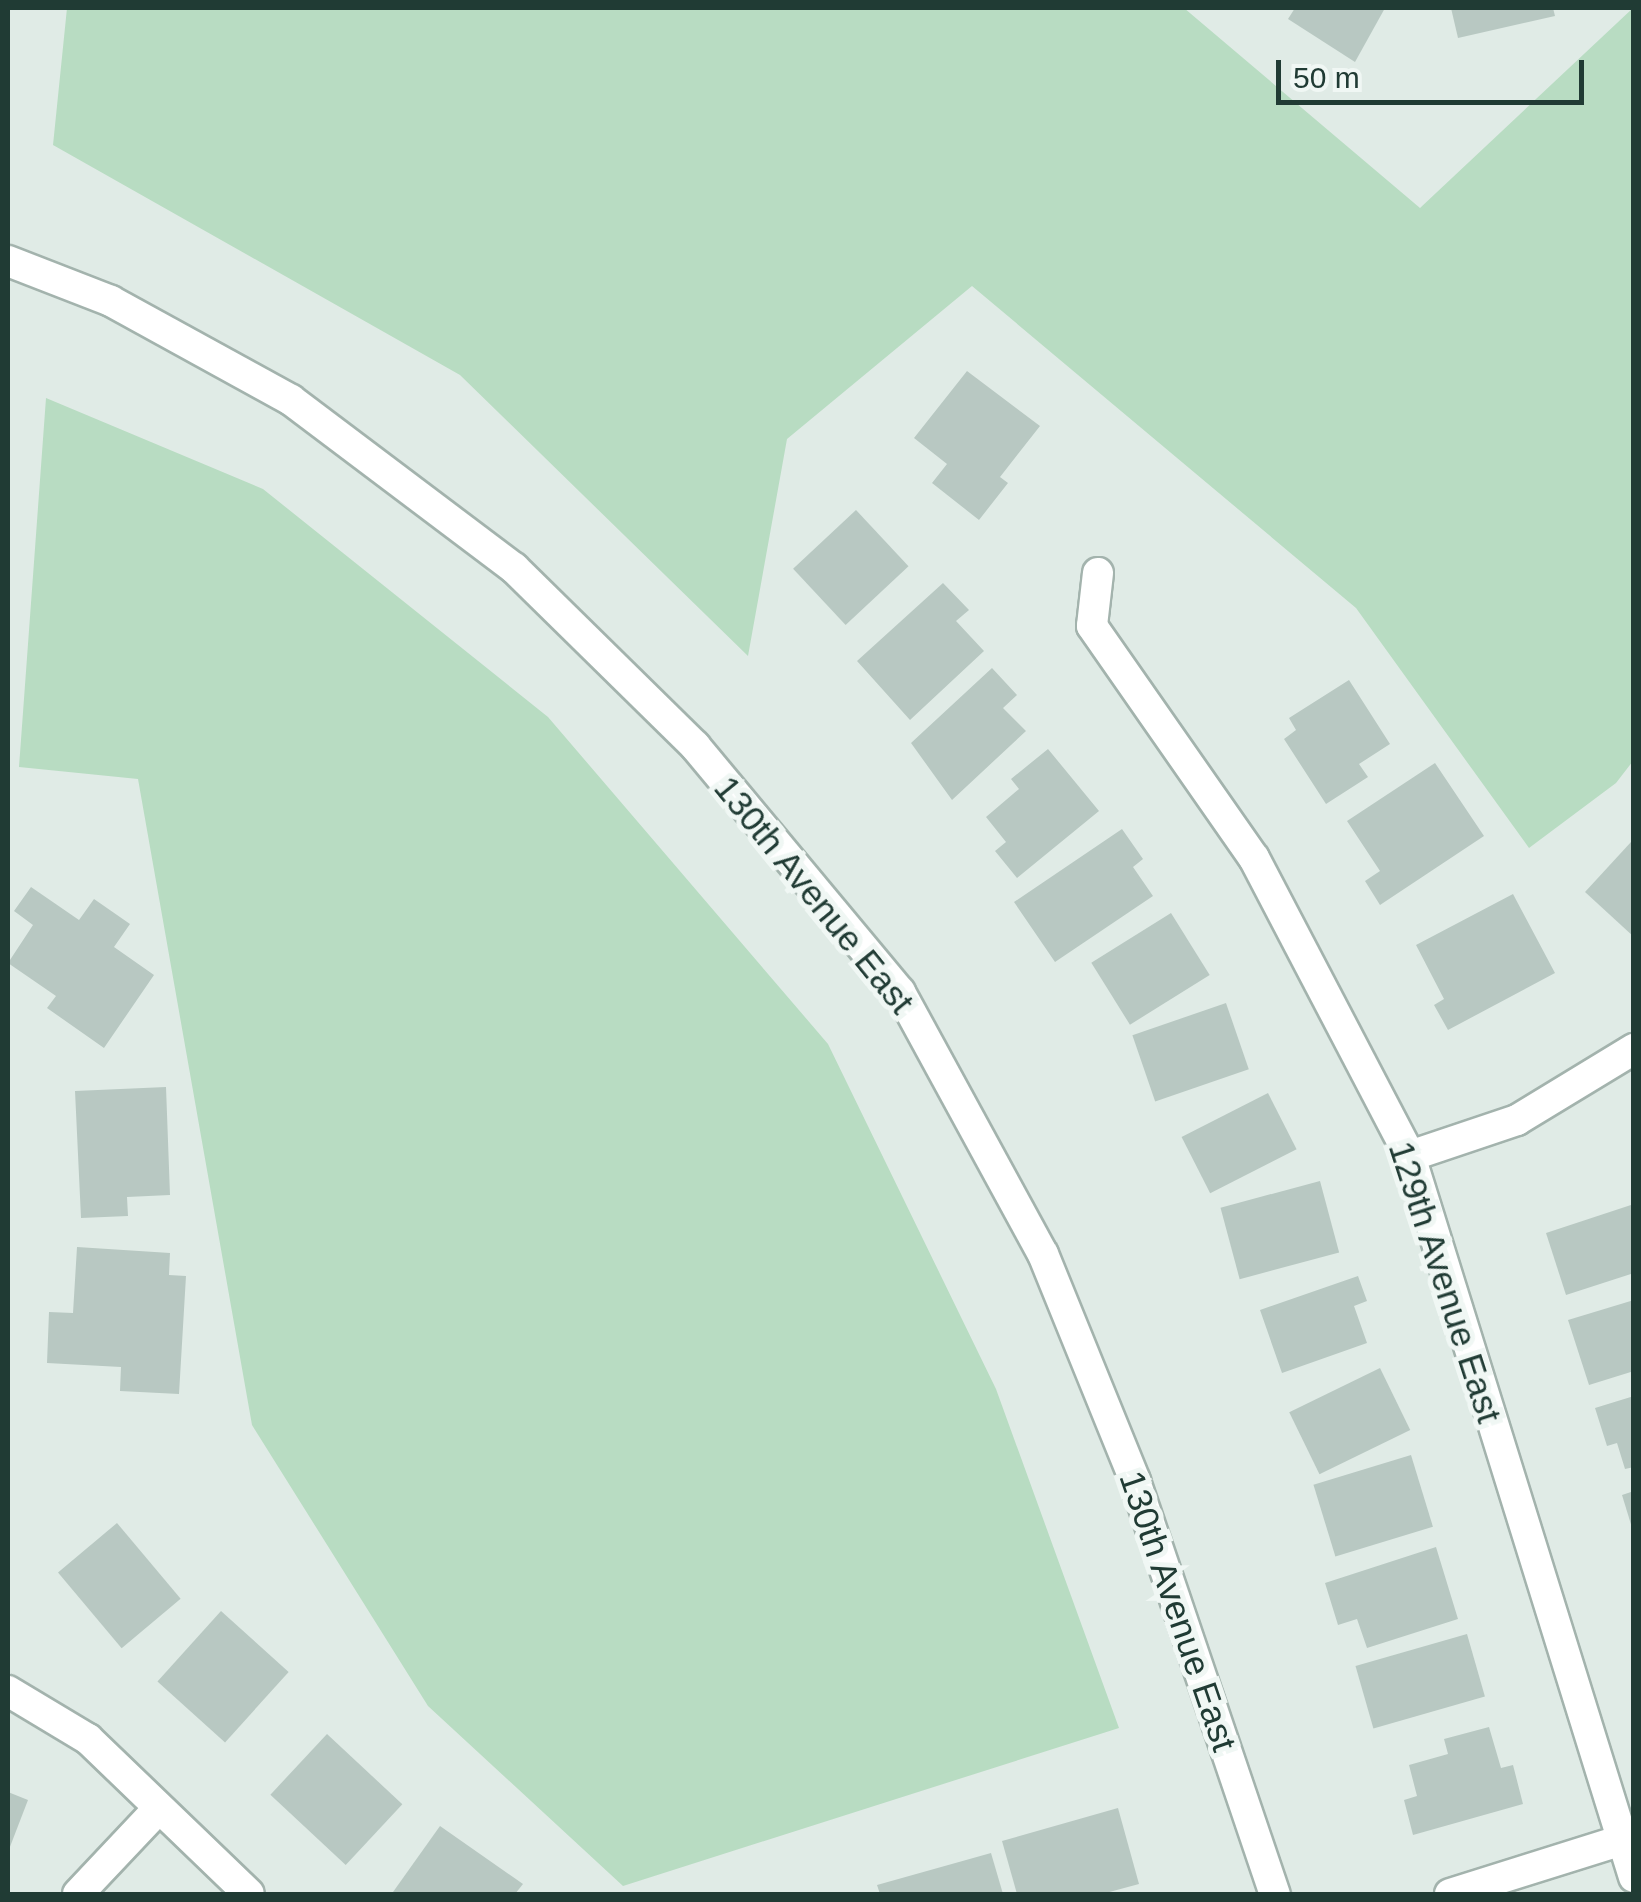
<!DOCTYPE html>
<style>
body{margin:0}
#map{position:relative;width:1641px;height:1902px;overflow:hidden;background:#e0ebe6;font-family:Helvetica,sans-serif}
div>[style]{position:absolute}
.green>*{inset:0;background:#b8dcc2}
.building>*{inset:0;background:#b8c8c2;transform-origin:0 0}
.roads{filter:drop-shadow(2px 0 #a3b3ad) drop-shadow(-2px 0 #a3b3ad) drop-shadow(0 2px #a3b3ad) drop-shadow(0 -2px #a3b3ad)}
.street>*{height:30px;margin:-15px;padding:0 15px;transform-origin:15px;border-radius:15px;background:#fff}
span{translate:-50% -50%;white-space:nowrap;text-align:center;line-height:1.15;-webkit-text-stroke:10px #f0f7f4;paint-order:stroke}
.street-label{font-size:35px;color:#203b34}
.frame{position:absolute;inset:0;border:10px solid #203b34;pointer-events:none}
.scale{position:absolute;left:1276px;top:60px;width:308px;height:45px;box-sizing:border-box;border:5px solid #203b34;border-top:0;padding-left:12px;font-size:30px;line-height:35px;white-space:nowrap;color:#203b34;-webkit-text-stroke:8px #f0f7f4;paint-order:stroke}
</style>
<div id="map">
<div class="green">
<div style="clip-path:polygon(67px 8px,1184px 8px,1420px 208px,1633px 8px,1633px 761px,1616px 783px,1529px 848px,1356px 608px,972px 286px,787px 439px,748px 656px,460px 375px,53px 145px)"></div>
<div style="clip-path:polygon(46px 398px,263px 489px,548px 717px,828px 1044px,996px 1389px,1119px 1728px,623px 1886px,428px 1706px,252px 1425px,138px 779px,19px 767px)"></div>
</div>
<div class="building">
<div style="clip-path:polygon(1295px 8px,1385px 8px,1355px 62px,1288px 19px)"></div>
<div style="clip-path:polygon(1451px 8px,1553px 8px,1555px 16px,1458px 38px)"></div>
<div style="clip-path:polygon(967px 371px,1040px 426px,1000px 477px,1008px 483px,979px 520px,932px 483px,947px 464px,914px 438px)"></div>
<div style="left:856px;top:510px;width:77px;height:86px;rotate:47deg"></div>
<div style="clip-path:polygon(943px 583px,969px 610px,956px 621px,984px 651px,910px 720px,857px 661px)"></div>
<div style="clip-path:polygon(992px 668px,1017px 695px,1003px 708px,1026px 731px,952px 800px,911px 743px)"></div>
<div style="clip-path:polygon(1349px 680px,1390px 744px,1359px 764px,1368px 777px,1326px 804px,1284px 739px,1296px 730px,1289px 718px)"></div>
<div style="clip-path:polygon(1048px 749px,1099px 811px,1017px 878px,995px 851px,1006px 842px,986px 817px,1019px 789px,1011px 779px)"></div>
<div style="clip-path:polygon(1435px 763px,1484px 836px,1380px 905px,1365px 881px,1380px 871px,1347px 821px)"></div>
<div style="clip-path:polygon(1122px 829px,1143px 859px,1133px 867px,1153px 896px,1055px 962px,1014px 902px)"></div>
<div style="clip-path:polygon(1631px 842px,1634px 844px,1634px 937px,1585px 892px)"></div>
<div style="clip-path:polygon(31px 887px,79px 920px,94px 899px,130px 924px,114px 947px,154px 975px,104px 1048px,47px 1008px,56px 996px,8px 963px,33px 925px,14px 911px)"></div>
<div style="clip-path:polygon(1513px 894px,1555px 973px,1448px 1030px,1434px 1005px,1444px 999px,1416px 945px)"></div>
<div style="left:1171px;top:913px;width:73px;height:94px;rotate:58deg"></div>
<div style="left:1226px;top:1003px;width:70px;height:99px;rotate:71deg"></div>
<div style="clip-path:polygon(166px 1087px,170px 1195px,127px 1197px,128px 1216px,81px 1218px,75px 1091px)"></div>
<div style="left:1268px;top:1093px;width:63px;height:97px;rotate:63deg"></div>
<div style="left:1320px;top:1181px;width:74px;height:103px;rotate:75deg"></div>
<div style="clip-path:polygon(1634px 1204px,1634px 1273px,1566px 1295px,1546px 1233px)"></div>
<div style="clip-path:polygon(77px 1247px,170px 1253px,169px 1275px,186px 1276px,179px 1394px,120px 1391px,121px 1367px,47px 1363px,49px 1312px,73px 1313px)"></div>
<div style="clip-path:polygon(1358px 1276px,1367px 1301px,1354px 1306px,1367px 1343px,1282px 1373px,1260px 1310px)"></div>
<div style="clip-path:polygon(1634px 1300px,1634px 1371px,1589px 1385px,1568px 1320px)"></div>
<div style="left:1380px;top:1368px;width:69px;height:101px;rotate:64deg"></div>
<div style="clip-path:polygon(1634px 1396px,1634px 1467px,1625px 1469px,1617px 1443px,1607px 1446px,1595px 1408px)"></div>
<div style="left:1411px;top:1455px;width:75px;height:102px;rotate:73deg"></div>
<div style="clip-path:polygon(1634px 1491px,1634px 1531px,1633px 1531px,1622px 1495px)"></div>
<div style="left:117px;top:1523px;width:99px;height:77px;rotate:50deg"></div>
<div style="clip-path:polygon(1436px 1547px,1458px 1619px,1367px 1648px,1357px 1619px,1338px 1625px,1325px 1583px)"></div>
<div style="left:221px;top:1611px;width:91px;height:95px;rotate:42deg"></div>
<div style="left:1467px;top:1634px;width:65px;height:116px;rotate:74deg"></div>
<div style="clip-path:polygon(1489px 1727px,1501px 1768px,1513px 1765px,1523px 1804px,1413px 1835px,1404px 1800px,1417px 1796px,1409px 1765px,1448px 1754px,1444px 1739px)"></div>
<div style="left:327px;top:1734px;width:103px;height:83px;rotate:43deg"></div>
<div style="clip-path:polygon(8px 1792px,28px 1800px,8px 1852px)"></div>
<div style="clip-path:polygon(1118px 1808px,1139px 1884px,1102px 1894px,1017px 1894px,1002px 1841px)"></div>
<div style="clip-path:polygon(440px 1826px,523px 1884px,515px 1894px,393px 1892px)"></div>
<div style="clip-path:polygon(991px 1853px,1003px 1894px,880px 1894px,877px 1885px)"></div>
</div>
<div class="roads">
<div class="street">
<div style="left:8px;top:261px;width:110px;rotate:21.2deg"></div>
<div style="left:111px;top:301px;width:205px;rotate:28.8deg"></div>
<div style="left:291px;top:400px;width:279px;rotate:37deg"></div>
<div style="left:514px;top:568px;width:254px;rotate:44.5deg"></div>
<div style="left:695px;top:746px;width:320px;rotate:50.2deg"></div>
<div style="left:900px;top:992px;width:298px;rotate:61.4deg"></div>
<div style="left:1043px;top:1254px;width:245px;rotate:67.9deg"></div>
<div style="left:1135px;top:1481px;width:436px;rotate:71.3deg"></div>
<div style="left:1098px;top:573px;width:53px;rotate:96.5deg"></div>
<div style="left:1092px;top:626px;width:283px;rotate:55.1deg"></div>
<div style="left:1254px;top:858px;width:336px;rotate:62.4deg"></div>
<div style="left:1410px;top:1156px;width:755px;rotate:72.74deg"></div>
<div style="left:1410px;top:1156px;width:113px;rotate:-18.6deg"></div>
<div style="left:1517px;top:1120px;width:137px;rotate:-31.3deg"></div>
<div style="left:8px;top:1691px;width:93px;rotate:31deg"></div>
<div style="left:88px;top:1739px;width:223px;rotate:43.9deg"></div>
<div style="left:78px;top:1894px;width:117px;rotate:-46.7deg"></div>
<div style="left:1450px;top:1894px;width:180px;rotate:-17.4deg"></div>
</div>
</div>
<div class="street-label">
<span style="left:814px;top:895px;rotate:51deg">130th Avenue East</span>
<span style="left:1445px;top:1282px;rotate:72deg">129th Avenue East</span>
<span style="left:1178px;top:1611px;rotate:71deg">130th Avenue East</span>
</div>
<div class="frame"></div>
<div class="scale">50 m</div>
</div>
